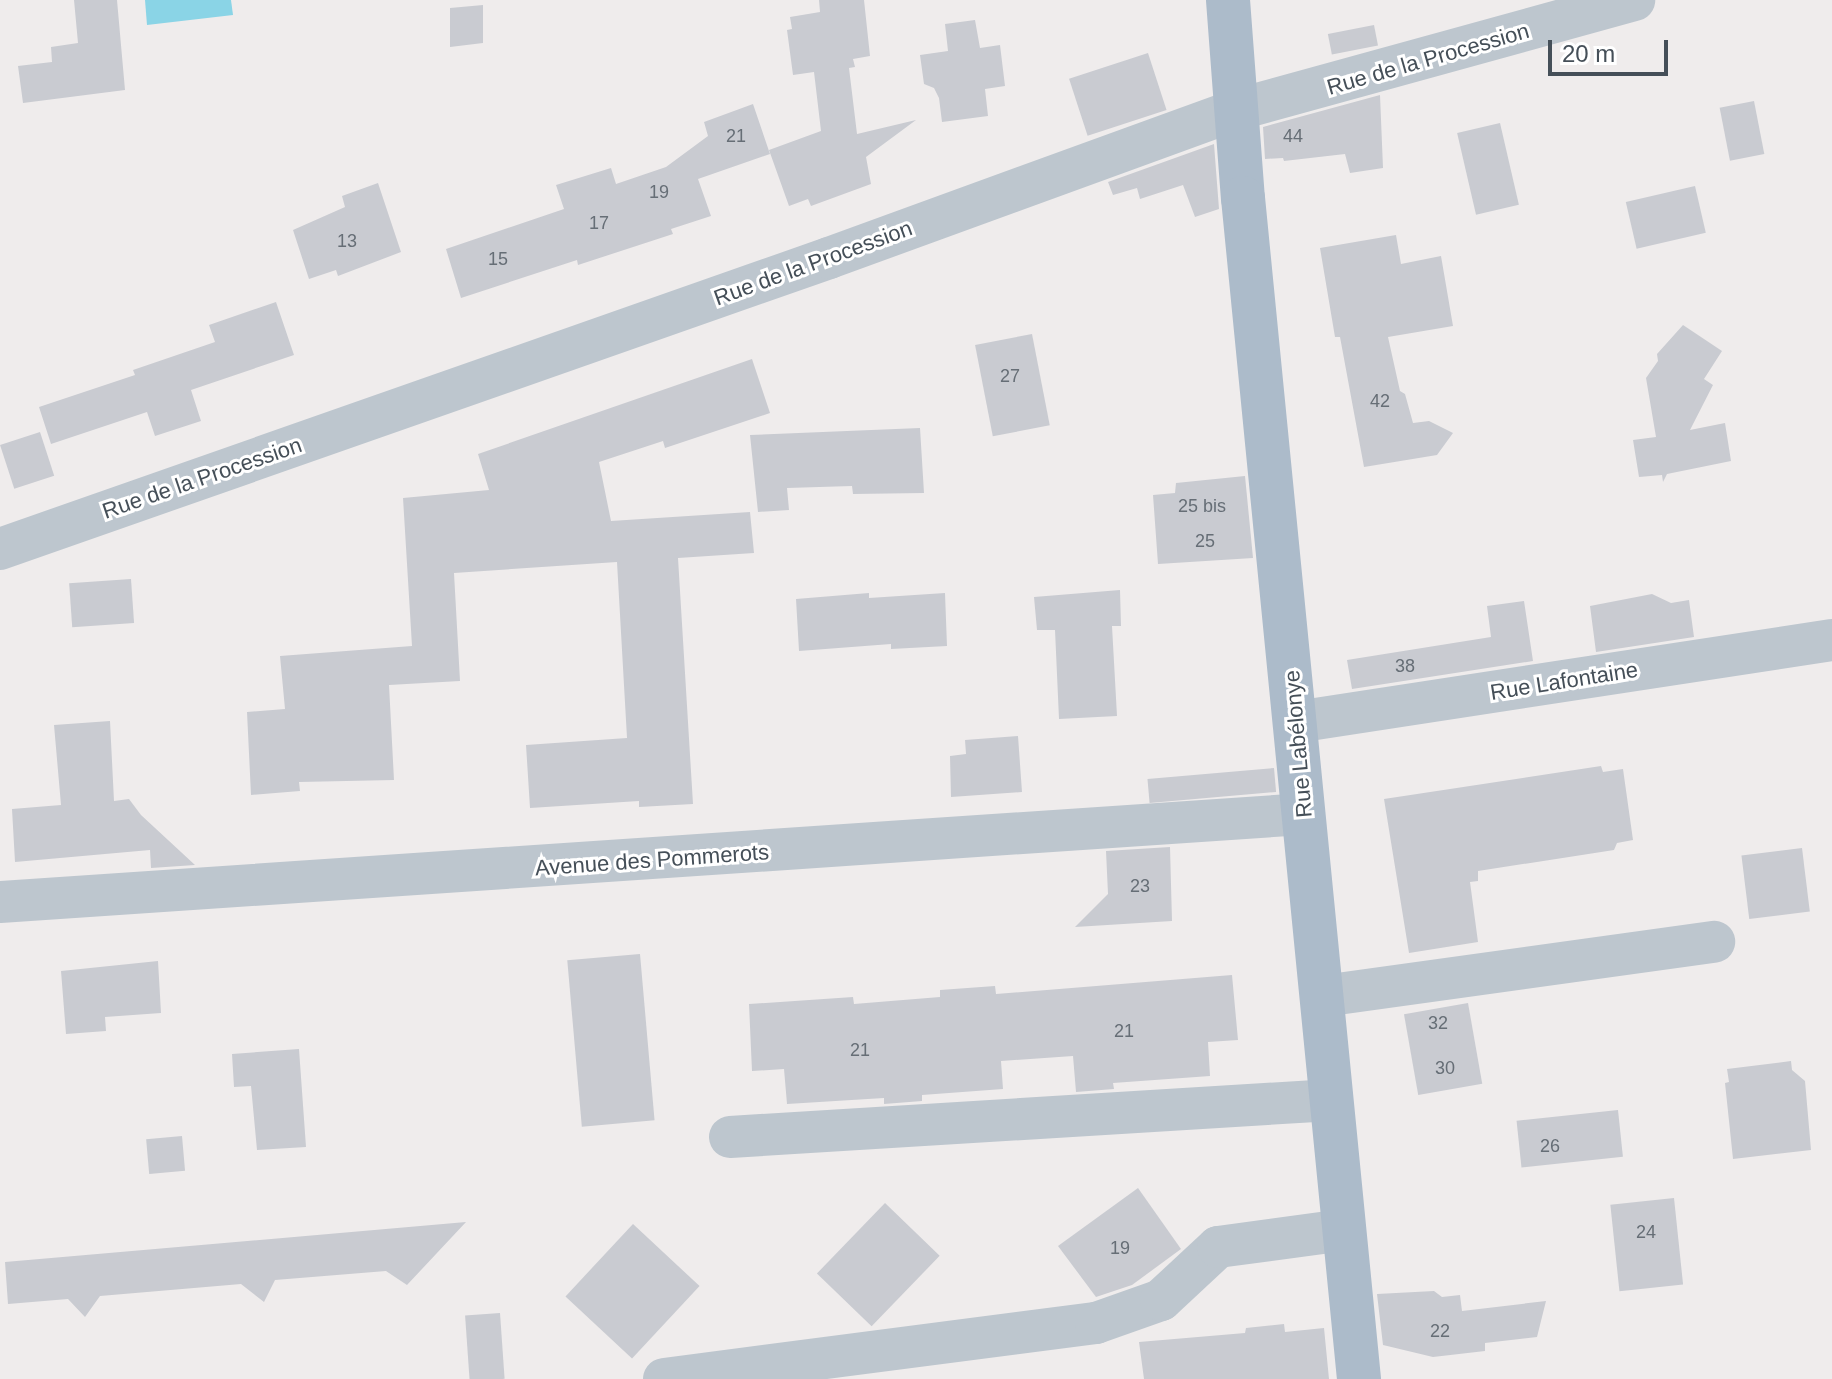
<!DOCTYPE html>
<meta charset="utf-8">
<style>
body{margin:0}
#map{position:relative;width:1832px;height:1379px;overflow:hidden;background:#efecec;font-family:Helvetica,sans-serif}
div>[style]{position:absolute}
.water>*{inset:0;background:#8ad4e6}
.building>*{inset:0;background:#c9cbd1;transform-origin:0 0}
.minor>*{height:42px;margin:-21px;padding:0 21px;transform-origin:21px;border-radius:21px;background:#bdc6ce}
.major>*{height:44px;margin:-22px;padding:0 22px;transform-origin:22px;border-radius:22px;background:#acbbca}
span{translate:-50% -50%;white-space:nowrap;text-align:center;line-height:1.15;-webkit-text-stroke:6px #fff;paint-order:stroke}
.number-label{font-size:18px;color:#666e76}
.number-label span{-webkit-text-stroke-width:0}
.street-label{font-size:22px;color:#454f58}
.scale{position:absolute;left:1548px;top:40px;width:120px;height:36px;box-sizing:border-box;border:4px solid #454f58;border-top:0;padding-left:10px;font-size:24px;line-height:28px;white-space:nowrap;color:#454f58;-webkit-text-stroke:6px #fff;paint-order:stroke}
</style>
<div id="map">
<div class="water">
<div style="clip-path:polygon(145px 0,231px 0,233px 15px,147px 25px)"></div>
</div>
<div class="building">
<div style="clip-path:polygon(74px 0,117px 0,125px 90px,23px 103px,18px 66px,52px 62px,51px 47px,78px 43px)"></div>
<div style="clip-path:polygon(819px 0,864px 0,870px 56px,853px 59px,855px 67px,849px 68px,857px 134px,916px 120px,866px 157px,871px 184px,811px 206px,808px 199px,789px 206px,769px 150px,821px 131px,814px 72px,793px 75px,787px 30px,792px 29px,790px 17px,820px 12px)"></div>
<div style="clip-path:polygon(483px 5px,483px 43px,450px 47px,450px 8px)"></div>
<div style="clip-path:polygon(975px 20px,980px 48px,1000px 45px,1005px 86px,985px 89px,988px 116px,942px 122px,939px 98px,934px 88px,924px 84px,920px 55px,948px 51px,945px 24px)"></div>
<div style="left:1374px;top:25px;width:21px;height:47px;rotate:79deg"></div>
<div style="left:1148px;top:53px;width:60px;height:83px;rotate:72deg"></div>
<div style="clip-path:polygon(1380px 95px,1383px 168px,1350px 173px,1345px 154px,1284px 161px,1283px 158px,1265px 159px,1263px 127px)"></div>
<div style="left:1754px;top:101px;width:54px;height:35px;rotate:79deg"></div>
<div style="clip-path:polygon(753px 104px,770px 154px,698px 179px,711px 216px,671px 229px,673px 234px,578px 265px,577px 260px,461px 298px,446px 249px,564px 209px,556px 185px,611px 168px,616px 184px,666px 167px,708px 136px,704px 122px)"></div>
<div style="left:1500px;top:123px;width:84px;height:44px;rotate:77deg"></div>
<div style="clip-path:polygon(1214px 144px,1219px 209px,1195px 217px,1183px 185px,1140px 199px,1137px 188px,1113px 195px,1108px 182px)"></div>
<div style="clip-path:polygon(378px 183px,401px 252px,338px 276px,336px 270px,309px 279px,293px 230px,345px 207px,342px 196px)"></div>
<div style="left:1695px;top:186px;width:48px;height:71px;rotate:77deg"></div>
<div style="clip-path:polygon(1396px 235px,1401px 264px,1441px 256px,1453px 326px,1388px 337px,1400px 391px,1405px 394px,1413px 423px,1429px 421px,1453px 433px,1437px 455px,1364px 467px,1340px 337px,1335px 337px,1320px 248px)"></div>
<div style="clip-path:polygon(276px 302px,294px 355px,191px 390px,201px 421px,155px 436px,147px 412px,51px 444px,39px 407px,135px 375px,133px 370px,215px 342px,209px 325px)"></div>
<div style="clip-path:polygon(1683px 325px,1722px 351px,1704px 379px,1713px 385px,1690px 430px,1725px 423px,1731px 461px,1667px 474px,1663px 482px,1662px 475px,1639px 477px,1633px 440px,1656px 437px,1646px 378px,1658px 361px,1657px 354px)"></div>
<div style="left:1032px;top:334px;width:93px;height:58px;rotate:79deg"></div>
<div style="clip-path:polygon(752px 359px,770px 413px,665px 448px,663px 441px,599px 462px,611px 521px,750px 512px,754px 553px,678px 558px,693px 804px,639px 807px,639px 801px,530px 808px,526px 745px,627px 738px,617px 562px,454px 573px,460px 681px,389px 685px,394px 780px,299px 782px,300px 791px,251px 795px,247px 712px,285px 709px,280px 656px,412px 646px,403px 498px,489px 490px,478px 454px)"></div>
<div style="clip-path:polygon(920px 428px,924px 493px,853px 494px,852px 486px,787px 488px,789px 510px,758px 512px,750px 435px)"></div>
<div style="left:40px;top:432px;width:46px;height:42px;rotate:72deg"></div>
<div style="clip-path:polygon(1245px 476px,1253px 558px,1158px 564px,1153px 495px,1175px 493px,1176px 483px)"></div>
<div style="left:131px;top:579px;width:44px;height:62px;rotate:86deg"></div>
<div style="clip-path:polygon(1120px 590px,1121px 626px,1112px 626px,1117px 716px,1059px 719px,1055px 630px,1037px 630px,1034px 597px)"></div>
<div style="clip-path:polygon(869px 593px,869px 598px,945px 593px,947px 646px,891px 649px,891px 644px,799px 651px,796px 599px)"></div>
<div style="clip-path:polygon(1652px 594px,1671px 603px,1689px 600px,1694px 637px,1596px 652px,1590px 606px)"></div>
<div style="clip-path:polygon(1524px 601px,1533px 661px,1352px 689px,1347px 660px,1491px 637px,1487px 606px)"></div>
<div style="clip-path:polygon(110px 721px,114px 801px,129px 799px,141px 815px,195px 865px,151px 868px,150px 850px,15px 862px,12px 809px,61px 805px,54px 725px)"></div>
<div style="clip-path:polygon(1018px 736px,1022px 792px,951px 797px,950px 756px,966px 754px,965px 740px)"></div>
<div style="clip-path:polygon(1601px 766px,1603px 772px,1623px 769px,1633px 840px,1617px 843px,1614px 850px,1478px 871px,1478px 881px,1470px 882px,1478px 942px,1409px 953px,1384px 799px)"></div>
<div style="left:1274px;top:768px;width:24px;height:127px;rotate:85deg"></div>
<div style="clip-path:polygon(1170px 847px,1172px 921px,1075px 927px,1108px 894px,1106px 851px)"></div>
<div style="left:1802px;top:848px;width:64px;height:61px;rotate:83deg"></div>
<div style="left:640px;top:954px;width:167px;height:73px;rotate:85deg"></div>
<div style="clip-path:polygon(158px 961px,161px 1013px,105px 1017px,106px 1031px,66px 1034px,61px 971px)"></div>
<div style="clip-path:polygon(1232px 975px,1238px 1040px,1208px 1042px,1210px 1076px,1113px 1083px,1114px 1089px,1076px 1092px,1073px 1056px,1001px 1061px,1003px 1089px,922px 1095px,922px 1101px,884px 1104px,884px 1098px,787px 1104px,784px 1069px,752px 1071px,749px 1004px,853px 997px,854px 1004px,940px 997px,940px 990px,995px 986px,996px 994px)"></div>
<div style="left:1468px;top:1003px;width:82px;height:65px;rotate:80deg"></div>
<div style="clip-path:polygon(299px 1049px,306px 1147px,257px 1150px,251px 1086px,234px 1087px,232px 1054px)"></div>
<div style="clip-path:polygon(1791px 1061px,1792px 1070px,1805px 1081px,1811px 1150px,1733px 1159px,1725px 1083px,1729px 1082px,1727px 1069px)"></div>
<div style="left:1618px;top:1110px;width:47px;height:102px;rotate:84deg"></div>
<div style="left:182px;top:1136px;width:35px;height:36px;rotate:85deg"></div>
<div style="clip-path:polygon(1138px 1188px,1181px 1249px,1132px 1285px,1096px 1297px,1058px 1246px)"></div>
<div style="left:1674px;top:1198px;width:87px;height:64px;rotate:84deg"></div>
<div style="left:885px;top:1203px;width:76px;height:98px;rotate:44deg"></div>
<div style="clip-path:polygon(466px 1222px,407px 1285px,386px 1271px,275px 1280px,264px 1302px,241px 1284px,100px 1296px,85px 1317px,68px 1299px,8px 1304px,5px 1262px)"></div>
<div style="left:633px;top:1224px;width:91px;height:99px;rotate:43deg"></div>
<div style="clip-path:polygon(1434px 1291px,1442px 1297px,1460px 1295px,1462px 1311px,1546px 1301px,1537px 1337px,1485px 1343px,1485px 1351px,1433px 1357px,1383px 1345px,1377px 1294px)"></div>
<div style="left:500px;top:1313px;width:66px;height:35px;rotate:86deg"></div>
<div style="clip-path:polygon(1284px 1324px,1285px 1332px,1324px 1328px,1329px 1379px,1144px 1379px,1139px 1342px,1245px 1333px,1246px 1328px)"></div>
</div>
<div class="minor">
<div style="left:0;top:549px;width:879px;rotate:-19.34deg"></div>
<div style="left:829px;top:258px;width:436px;rotate:-20deg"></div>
<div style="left:1239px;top:109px;width:410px;rotate:-15.4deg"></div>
<div style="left:1296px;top:722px;width:542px;rotate:-8.7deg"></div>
<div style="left:0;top:902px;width:1306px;rotate:-3.86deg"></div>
<div style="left:1323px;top:996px;width:395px;rotate:-7.9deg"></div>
<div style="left:730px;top:1137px;width:603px;rotate:-3.52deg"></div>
<div style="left:664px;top:1379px;width:436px;rotate:-7.4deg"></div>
<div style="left:1096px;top:1323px;width:69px;rotate:-19.5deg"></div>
<div style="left:1161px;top:1300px;width:78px;rotate:-42.9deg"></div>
<div style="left:1218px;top:1247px;width:126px;rotate:-7.7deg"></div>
</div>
<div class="major">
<div style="left:1228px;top:0;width:199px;rotate:85.7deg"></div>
<div style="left:1243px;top:198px;width:1187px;rotate:84.39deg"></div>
</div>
<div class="number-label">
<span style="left:736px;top:136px">21</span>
<span style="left:1293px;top:136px">44</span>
<span style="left:659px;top:192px">19</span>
<span style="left:599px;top:223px">17</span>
<span style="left:347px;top:241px">13</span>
<span style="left:498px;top:259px">15</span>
<span style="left:1010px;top:376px">27</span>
<span style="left:1380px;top:401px">42</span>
<span style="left:1202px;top:506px">25 bis</span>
<span style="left:1205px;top:541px">25</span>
<span style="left:1405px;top:666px">38</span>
<span style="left:1140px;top:886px">23</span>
<span style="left:1438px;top:1023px">32</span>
<span style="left:1124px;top:1031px">21</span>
<span style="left:860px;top:1050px">21</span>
<span style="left:1445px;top:1068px">30</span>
<span style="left:1550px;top:1146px">26</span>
<span style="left:1646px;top:1232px">24</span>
<span style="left:1120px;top:1248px">19</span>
<span style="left:1440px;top:1331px">22</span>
</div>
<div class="street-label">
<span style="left:1428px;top:59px;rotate:-16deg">Rue de la Procession</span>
<span style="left:813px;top:263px;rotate:-20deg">Rue de la Procession</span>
<span style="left:202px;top:478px;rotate:-19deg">Rue de la Procession</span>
<span style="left:1564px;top:681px;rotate:-9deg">Rue Lafontaine</span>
<span style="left:1298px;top:744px;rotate:-95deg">Rue Labélonye</span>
<span style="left:652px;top:860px;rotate:-4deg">Avenue des Pommerots</span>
</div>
<div class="scale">20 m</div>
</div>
